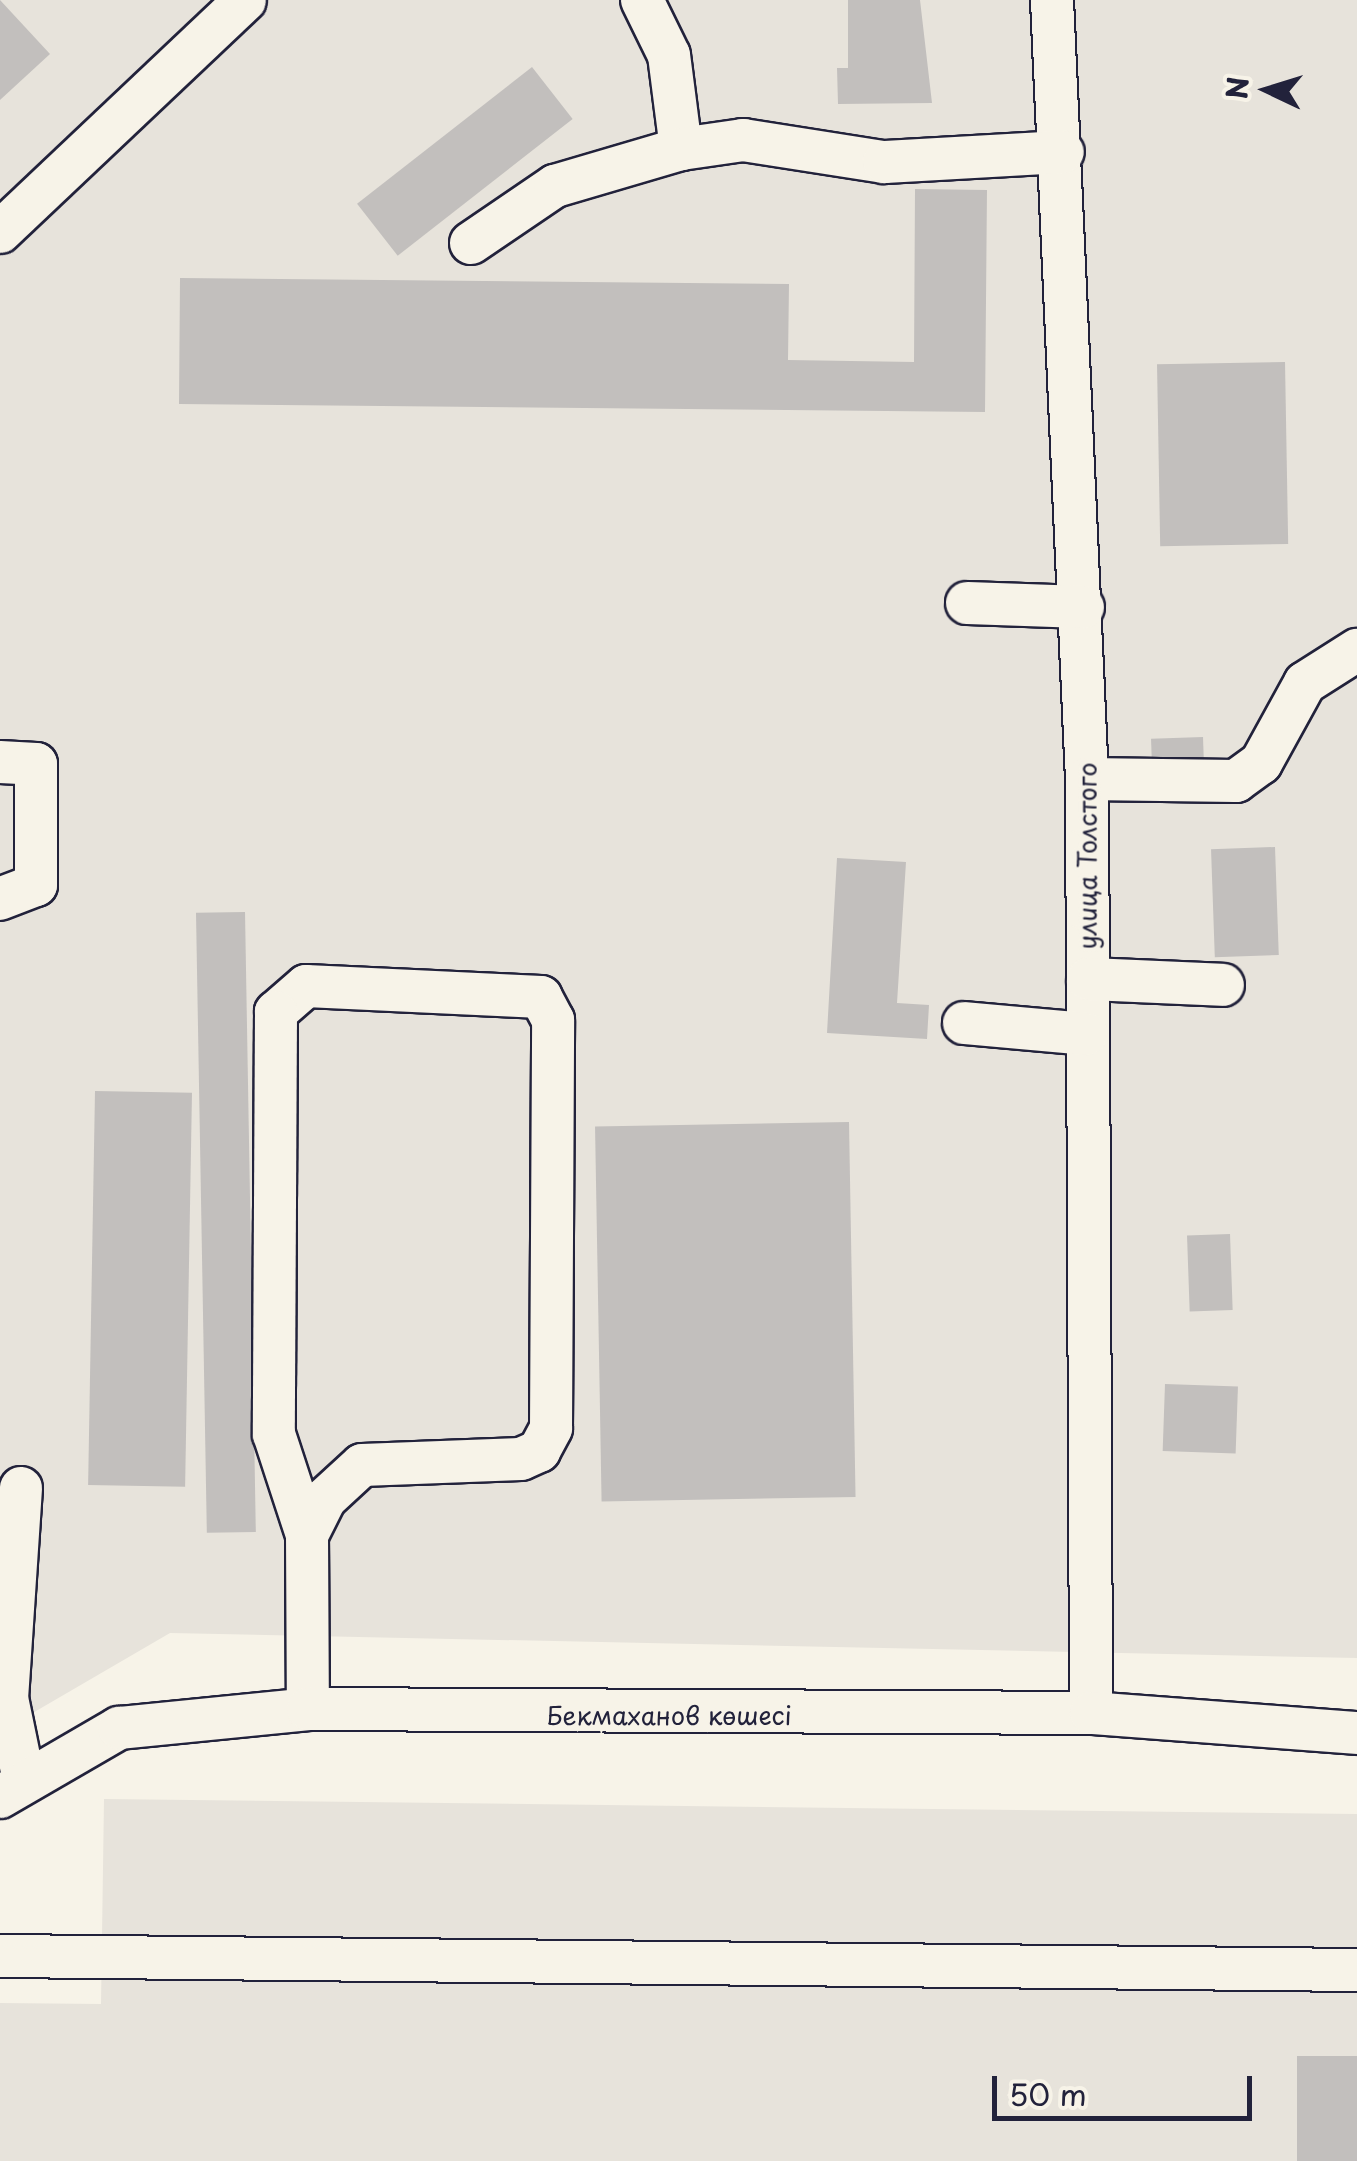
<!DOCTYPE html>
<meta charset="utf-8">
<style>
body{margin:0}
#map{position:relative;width:1357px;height:2161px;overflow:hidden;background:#f7f3e8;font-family:"Playpen Sans",sans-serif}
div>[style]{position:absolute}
.built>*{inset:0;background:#e7e3db}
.building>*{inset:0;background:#c2bfbd;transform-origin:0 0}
.roads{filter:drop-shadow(2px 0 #22223b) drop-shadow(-2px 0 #22223b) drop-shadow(0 2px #22223b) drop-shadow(0 -2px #22223b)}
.minor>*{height:42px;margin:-21px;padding:0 21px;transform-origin:21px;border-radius:21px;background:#f7f3e8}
span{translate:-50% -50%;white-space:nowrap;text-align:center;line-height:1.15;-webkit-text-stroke:8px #f7f3e8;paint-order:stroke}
.street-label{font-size:25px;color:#22223b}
.north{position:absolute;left:1217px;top:40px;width:100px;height:100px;-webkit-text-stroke:8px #f7f3e8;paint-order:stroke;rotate:274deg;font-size:28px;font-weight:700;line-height:40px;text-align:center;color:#22223b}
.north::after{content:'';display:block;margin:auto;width:35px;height:45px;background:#22223b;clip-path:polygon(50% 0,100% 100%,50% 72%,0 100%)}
.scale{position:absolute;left:992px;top:2076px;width:260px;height:45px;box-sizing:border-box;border:5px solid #22223b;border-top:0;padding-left:12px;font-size:30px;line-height:35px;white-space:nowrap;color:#22223b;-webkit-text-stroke:8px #f7f3e8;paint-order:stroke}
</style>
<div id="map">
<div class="built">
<div style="clip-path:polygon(0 0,1357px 0,1357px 1658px,170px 1633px,0 1732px)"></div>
<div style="clip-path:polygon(104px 1799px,1357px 1814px,1357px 2161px,0 2161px,0 2003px,101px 2004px)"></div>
</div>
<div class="building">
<div style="clip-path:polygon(0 0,50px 54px,0 100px)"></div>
<div style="clip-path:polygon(848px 0,920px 0,932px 103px,838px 104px,837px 68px,848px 68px)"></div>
<div style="left:532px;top:67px;width:66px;height:222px;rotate:52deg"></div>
<div style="clip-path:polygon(915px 189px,987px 190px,985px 412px,179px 404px,180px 278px,789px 284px,788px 360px,914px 362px)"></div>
<div style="left:1285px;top:362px;width:182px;height:128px;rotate:89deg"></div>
<div style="left:1203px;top:737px;width:26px;height:52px;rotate:88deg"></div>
<div style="left:1275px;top:847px;width:108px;height:64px;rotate:88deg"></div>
<div style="clip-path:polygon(837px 858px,906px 862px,897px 1003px,929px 1005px,927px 1039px,827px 1033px)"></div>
<div style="left:245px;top:912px;width:620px;height:49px;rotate:89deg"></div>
<div style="left:95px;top:1091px;width:97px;height:394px;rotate:1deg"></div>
<div style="left:849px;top:1122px;width:375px;height:254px;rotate:89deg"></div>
<div style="left:1230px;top:1234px;width:76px;height:43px;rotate:88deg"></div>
<div style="left:1165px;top:1384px;width:73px;height:67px;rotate:2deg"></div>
<div style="left:1357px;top:2056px;width:105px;height:60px;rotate:90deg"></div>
</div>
<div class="roads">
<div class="minor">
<div style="left:642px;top:0;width:61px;rotate:63.9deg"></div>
<div style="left:669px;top:55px;width:95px;rotate:82.7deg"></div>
<div style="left:1052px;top:0;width:780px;rotate:87.43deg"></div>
<div style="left:1087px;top:779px;width:934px;rotate:89.75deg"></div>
<div style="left:0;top:232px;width:337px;rotate:-43.4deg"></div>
<div style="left:471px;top:243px;width:102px;rotate:-34.2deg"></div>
<div style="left:555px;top:186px;width:131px;rotate:-16.4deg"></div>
<div style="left:681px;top:149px;width:63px;rotate:-8.3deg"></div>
<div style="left:743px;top:140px;width:143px;rotate:8.9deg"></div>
<div style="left:884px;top:162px;width:179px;rotate:-3.2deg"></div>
<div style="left:967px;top:603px;width:116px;rotate:2deg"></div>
<div style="left:0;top:762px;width:36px;rotate:3deg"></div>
<div style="left:36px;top:764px;width:121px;rotate:90deg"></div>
<div style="left:36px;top:885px;width:39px;rotate:159deg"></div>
<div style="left:1087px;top:779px;width:149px;rotate:0.8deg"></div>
<div style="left:1236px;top:781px;width:31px;rotate:-36deg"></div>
<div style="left:1261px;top:763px;width:91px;rotate:-61.2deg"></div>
<div style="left:1305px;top:683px;width:62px;rotate:-32.4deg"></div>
<div style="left:1088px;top:979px;width:135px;rotate:2.5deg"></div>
<div style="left:964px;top:1023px;width:123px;rotate:5.1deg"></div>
<div style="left:21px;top:1488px;width:210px;rotate:93.8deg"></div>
<div style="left:7px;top:1698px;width:80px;rotate:78.4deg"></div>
<div style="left:307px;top:1535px;width:40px;rotate:-63.4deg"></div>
<div style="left:325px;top:1499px;width:50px;rotate:-42.6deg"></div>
<div style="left:362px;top:1465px;width:159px;rotate:-2.2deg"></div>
<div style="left:521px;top:1459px;width:20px;rotate:-24deg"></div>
<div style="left:539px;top:1451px;width:26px;rotate:-62deg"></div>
<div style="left:551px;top:1428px;width:408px;rotate:-89.7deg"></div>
<div style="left:553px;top:1020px;width:26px;rotate:-118deg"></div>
<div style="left:541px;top:997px;width:235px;rotate:-177.3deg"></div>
<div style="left:306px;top:986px;width:40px;rotate:139deg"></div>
<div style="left:276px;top:1012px;width:422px;rotate:90.3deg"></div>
<div style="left:274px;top:1434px;width:106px;rotate:71.9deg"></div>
<div style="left:307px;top:1535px;width:174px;rotate:89.7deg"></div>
<div style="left:0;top:1797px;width:138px;rotate:-30.1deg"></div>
<div style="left:119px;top:1728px;width:190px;rotate:-5.7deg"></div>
<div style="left:308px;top:1709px;width:783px;rotate:0.29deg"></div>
<div style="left:1091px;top:1713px;width:267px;rotate:4.3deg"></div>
<div style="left:0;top:1956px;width:1357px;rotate:0.59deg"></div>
</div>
</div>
<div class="street-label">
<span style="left:1087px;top:856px;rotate:-90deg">улица Толстого</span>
<span style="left:669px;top:1715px">Бекмаханов көшесі</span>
</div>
<div class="north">N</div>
<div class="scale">50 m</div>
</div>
